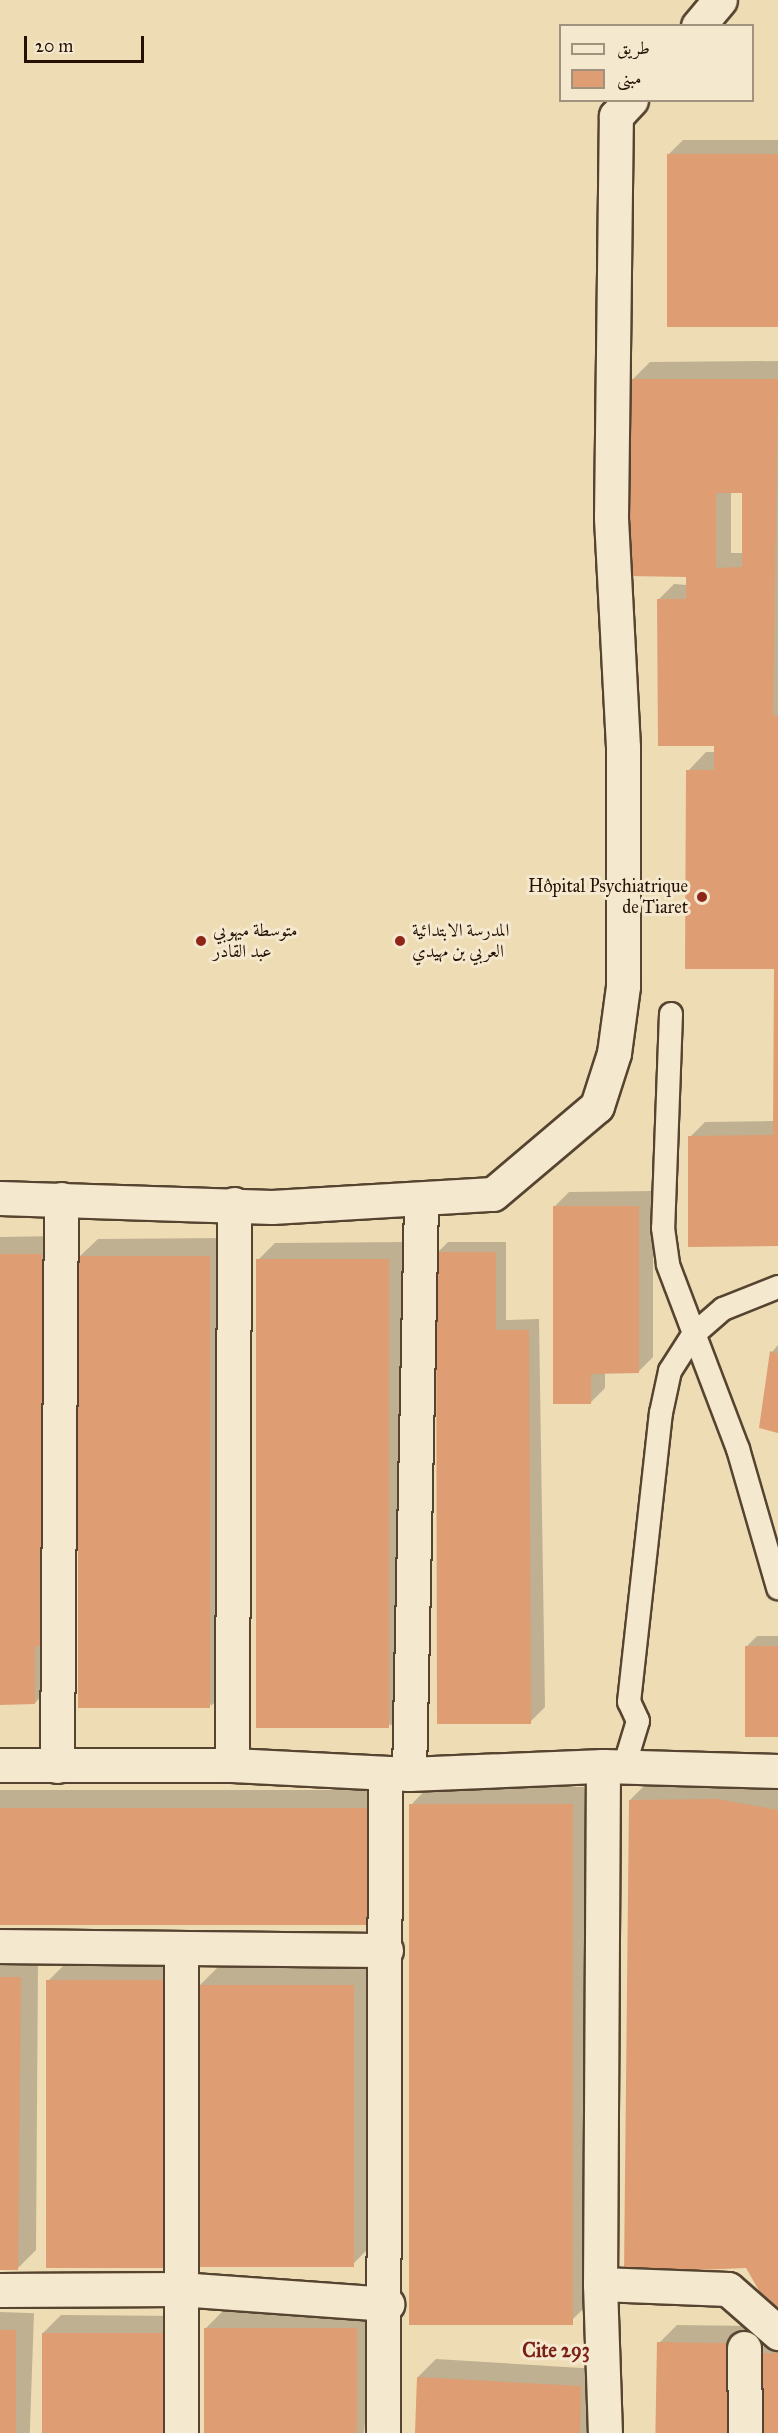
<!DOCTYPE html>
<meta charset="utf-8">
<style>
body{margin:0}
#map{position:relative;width:778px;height:2433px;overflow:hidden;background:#eedcb5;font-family:"IM FELL Great Primer",Amiri,serif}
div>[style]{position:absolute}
.shadow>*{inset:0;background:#0003;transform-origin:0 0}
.building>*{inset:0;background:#de9d73;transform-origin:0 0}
.roads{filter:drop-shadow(2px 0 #564430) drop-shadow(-2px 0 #564430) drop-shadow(0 2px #564430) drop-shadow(0 -2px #564430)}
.service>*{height:22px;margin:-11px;padding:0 11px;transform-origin:11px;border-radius:11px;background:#f4e8cf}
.minor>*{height:33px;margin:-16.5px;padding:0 16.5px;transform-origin:16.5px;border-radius:16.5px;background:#f4e8cf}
.dots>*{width:16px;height:16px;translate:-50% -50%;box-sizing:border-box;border:3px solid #f4e8cf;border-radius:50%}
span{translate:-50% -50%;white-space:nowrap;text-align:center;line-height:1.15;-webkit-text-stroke:6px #f4e8cf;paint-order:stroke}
.poi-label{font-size:18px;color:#241104}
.right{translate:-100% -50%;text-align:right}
.left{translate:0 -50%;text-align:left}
.neighbourhood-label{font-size:20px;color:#7a1f14;font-weight:700}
.legend{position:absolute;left:559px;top:24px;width:195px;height:78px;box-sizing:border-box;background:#f4e8cf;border:2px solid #a1927e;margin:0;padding:8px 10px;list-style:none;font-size:18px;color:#241104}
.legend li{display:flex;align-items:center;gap:12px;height:30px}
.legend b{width:30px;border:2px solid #a1927e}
.scale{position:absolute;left:24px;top:36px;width:120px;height:27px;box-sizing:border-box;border:3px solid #241104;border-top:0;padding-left:8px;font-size:18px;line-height:21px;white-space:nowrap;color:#241104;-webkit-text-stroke:4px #f4e8cf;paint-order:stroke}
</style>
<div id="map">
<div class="shadow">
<div style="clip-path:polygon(683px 140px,778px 140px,778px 325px,668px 155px)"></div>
<div style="clip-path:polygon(evenodd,778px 361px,778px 1245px,690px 1137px,705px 1122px,774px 1121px,776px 967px,688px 771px,706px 752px,717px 752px,659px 599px,674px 584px,687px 585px,687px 575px,632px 380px,650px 362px,778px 361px,731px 489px,744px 491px,743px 553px,731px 553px,731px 489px)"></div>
<div style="clip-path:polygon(653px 1191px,653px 1357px,638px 1372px,605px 1372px,605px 1388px,590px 1403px,554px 1207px,569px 1192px)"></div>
<div style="clip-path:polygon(60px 1236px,45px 1692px,35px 1703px,0 1703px,0 1237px)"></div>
<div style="clip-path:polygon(227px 1238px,229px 1688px,211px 1706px,79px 1257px,98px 1239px)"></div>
<div style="clip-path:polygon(406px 1242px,408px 1708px,390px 1726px,257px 1261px,275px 1243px)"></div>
<div style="clip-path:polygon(448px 1242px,506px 1242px,506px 1320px,539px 1319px,545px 1707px,530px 1722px,437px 1253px)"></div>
<div style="clip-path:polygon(778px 1345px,778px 1430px,772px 1352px)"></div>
<div style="clip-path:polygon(757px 1636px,778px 1636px,778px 1735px,746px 1647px)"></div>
<div style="clip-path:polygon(736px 1781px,778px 1789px,778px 2312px,630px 1800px,648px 1782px)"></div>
<div style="clip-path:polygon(429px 1786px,591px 1787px,586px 2306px,568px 2324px,411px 1805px)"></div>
<div style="left:390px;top:1790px;width:116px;height:390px;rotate:90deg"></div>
<div style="clip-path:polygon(0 1959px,38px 1960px,36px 2250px,18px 2268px,0 2268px)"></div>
<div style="clip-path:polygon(66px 1963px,181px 1964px,178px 2249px,160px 2267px,48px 1981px)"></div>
<div style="clip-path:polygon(218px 1967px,371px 1968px,369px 2248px,351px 2266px,200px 1985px)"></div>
<div style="clip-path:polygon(224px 2310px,375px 2310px,364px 2433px,205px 2433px,206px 2328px)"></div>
<div style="left:0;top:2312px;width:34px;height:121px;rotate:2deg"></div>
<div style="clip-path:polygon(61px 2315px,182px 2316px,181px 2433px,42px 2433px,43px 2333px)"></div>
<div style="clip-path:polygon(677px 2325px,753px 2326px,753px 2355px,778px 2335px,778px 2433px,658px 2433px,659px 2343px)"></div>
<div style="clip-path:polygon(436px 2359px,598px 2369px,598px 2433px,416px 2433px,418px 2377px)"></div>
</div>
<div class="building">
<div style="left:778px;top:154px;width:173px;height:111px;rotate:90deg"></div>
<div style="clip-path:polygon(evenodd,631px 379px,778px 379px,773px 715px,778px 715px,778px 1246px,688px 1247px,688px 1136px,773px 1135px,774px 969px,685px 969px,686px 770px,714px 770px,714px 746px,658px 746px,657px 599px,686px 599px,686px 577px,629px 576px,631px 379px,716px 493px,742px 493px,742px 567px,716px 568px,716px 493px)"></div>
<div style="clip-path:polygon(553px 1206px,639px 1206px,639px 1373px,591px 1374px,591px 1404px,553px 1404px)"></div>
<div style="clip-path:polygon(436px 1252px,496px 1252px,496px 1330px,529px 1330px,531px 1724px,437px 1724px)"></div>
<div style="clip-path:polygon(0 1254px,42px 1254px,44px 1647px,35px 1646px,35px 1704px,0 1705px)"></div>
<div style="left:210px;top:1256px;width:452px;height:132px;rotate:90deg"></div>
<div style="left:389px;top:1259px;width:469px;height:133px;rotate:90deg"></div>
<div style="clip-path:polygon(770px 1351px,778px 1354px,778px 1433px,759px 1428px)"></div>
<div style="left:745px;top:1646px;width:33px;height:91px"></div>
<div style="clip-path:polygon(717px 1799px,778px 1810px,778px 2314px,772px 2313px,746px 2268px,624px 2273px,629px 1800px)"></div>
<div style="left:409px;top:1804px;width:164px;height:521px"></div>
<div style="left:373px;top:1808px;width:117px;height:373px;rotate:90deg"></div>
<div style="clip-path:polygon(0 1977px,21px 1977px,18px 2270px,0 2270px)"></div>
<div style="left:46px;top:1980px;width:118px;height:288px"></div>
<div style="left:198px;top:1985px;width:156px;height:282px"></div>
<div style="left:204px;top:2328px;width:153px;height:105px"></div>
<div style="left:0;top:2330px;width:16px;height:103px"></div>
<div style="left:42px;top:2333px;width:123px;height:100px"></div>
<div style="left:657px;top:2342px;width:78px;height:91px;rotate:1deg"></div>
<div style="left:752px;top:2353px;width:26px;height:80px"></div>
<div style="clip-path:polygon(417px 2377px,581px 2386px,580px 2433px,415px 2433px)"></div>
</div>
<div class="roads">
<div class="service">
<div style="left:671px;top:1014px;width:214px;rotate:92.1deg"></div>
<div style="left:663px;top:1228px;width:37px;rotate:82deg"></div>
<div style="left:668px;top:1265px;width:197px;rotate:69.2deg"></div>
<div style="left:738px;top:1449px;width:145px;rotate:73.9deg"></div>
<div style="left:624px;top:1767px;width:48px;rotate:-73.1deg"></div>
<div style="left:638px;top:1721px;width:21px;rotate:-115deg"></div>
<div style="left:629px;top:1702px;width:291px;rotate:-83.7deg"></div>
<div style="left:661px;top:1413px;width:43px;rotate:-77.9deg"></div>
<div style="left:670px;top:1371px;width:43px;rotate:-57.4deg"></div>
<div style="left:693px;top:1335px;width:40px;rotate:-41deg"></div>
<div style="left:723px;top:1309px;width:59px;rotate:-21.8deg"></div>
</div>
<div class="minor">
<div style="left:698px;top:26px;width:34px;rotate:-50deg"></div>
<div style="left:0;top:1198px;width:272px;rotate:1.9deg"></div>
<div style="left:272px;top:1207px;width:221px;rotate:-3.4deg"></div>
<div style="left:493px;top:1194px;width:136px;rotate:-40.2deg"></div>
<div style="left:597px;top:1106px;width:56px;rotate:-72.2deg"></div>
<div style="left:614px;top:1053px;width:68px;rotate:-82.3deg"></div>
<div style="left:623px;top:986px;width:239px;rotate:-90deg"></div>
<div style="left:623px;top:747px;width:230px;rotate:-93deg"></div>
<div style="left:611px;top:517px;width:401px;rotate:-89.3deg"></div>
<div style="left:616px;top:116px;width:22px;rotate:-47deg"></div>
<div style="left:0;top:1765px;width:232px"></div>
<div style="left:232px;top:1765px;width:177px;rotate:2.9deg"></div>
<div style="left:409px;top:1774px;width:194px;rotate:-2.4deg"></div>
<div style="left:603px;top:1766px;width:175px;rotate:1.6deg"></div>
<div style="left:232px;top:1765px;width:561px;rotate:-89.8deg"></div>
<div style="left:57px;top:1766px;width:567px;rotate:-89.6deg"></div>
<div style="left:603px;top:1766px;width:518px;rotate:90.33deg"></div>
<div style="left:600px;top:2284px;width:149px;rotate:88.1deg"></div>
<div style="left:409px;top:1774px;width:571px;rotate:-88.8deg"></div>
<div style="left:0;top:1946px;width:386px;rotate:0.6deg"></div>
<div style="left:181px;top:1948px;width:485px;rotate:90deg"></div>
<div style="left:600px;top:2284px;width:128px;rotate:2.2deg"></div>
<div style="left:728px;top:2289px;width:67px;rotate:41.3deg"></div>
<div style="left:0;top:2290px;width:179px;rotate:-0.3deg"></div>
<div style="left:179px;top:2289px;width:209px;rotate:4.1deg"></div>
<div style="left:744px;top:2348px;width:85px;rotate:89.3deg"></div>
<div style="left:383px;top:2433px;width:660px;rotate:-89.83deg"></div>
</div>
</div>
<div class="dots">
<div style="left:702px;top:897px;background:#8f2418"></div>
<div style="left:201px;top:941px;background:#8f2418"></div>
<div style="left:400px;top:941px;background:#8f2418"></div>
</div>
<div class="poi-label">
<span class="right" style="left:688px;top:897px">Hôpital Psychiatrique<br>de Tiaret</span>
<span class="left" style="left:213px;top:941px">متوسطة ميهوبي<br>عبد القادر</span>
<span class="left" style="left:412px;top:941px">المدرسة الابتدائية<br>العربي بن مهيدي</span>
</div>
<div class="neighbourhood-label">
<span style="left:556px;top:2350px">Cite 293</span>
</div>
<ul class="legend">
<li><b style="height:8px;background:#f4e8cf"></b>طريق</li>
<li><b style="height:16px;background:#de9d73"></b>مبنى</li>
</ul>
<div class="scale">20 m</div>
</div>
